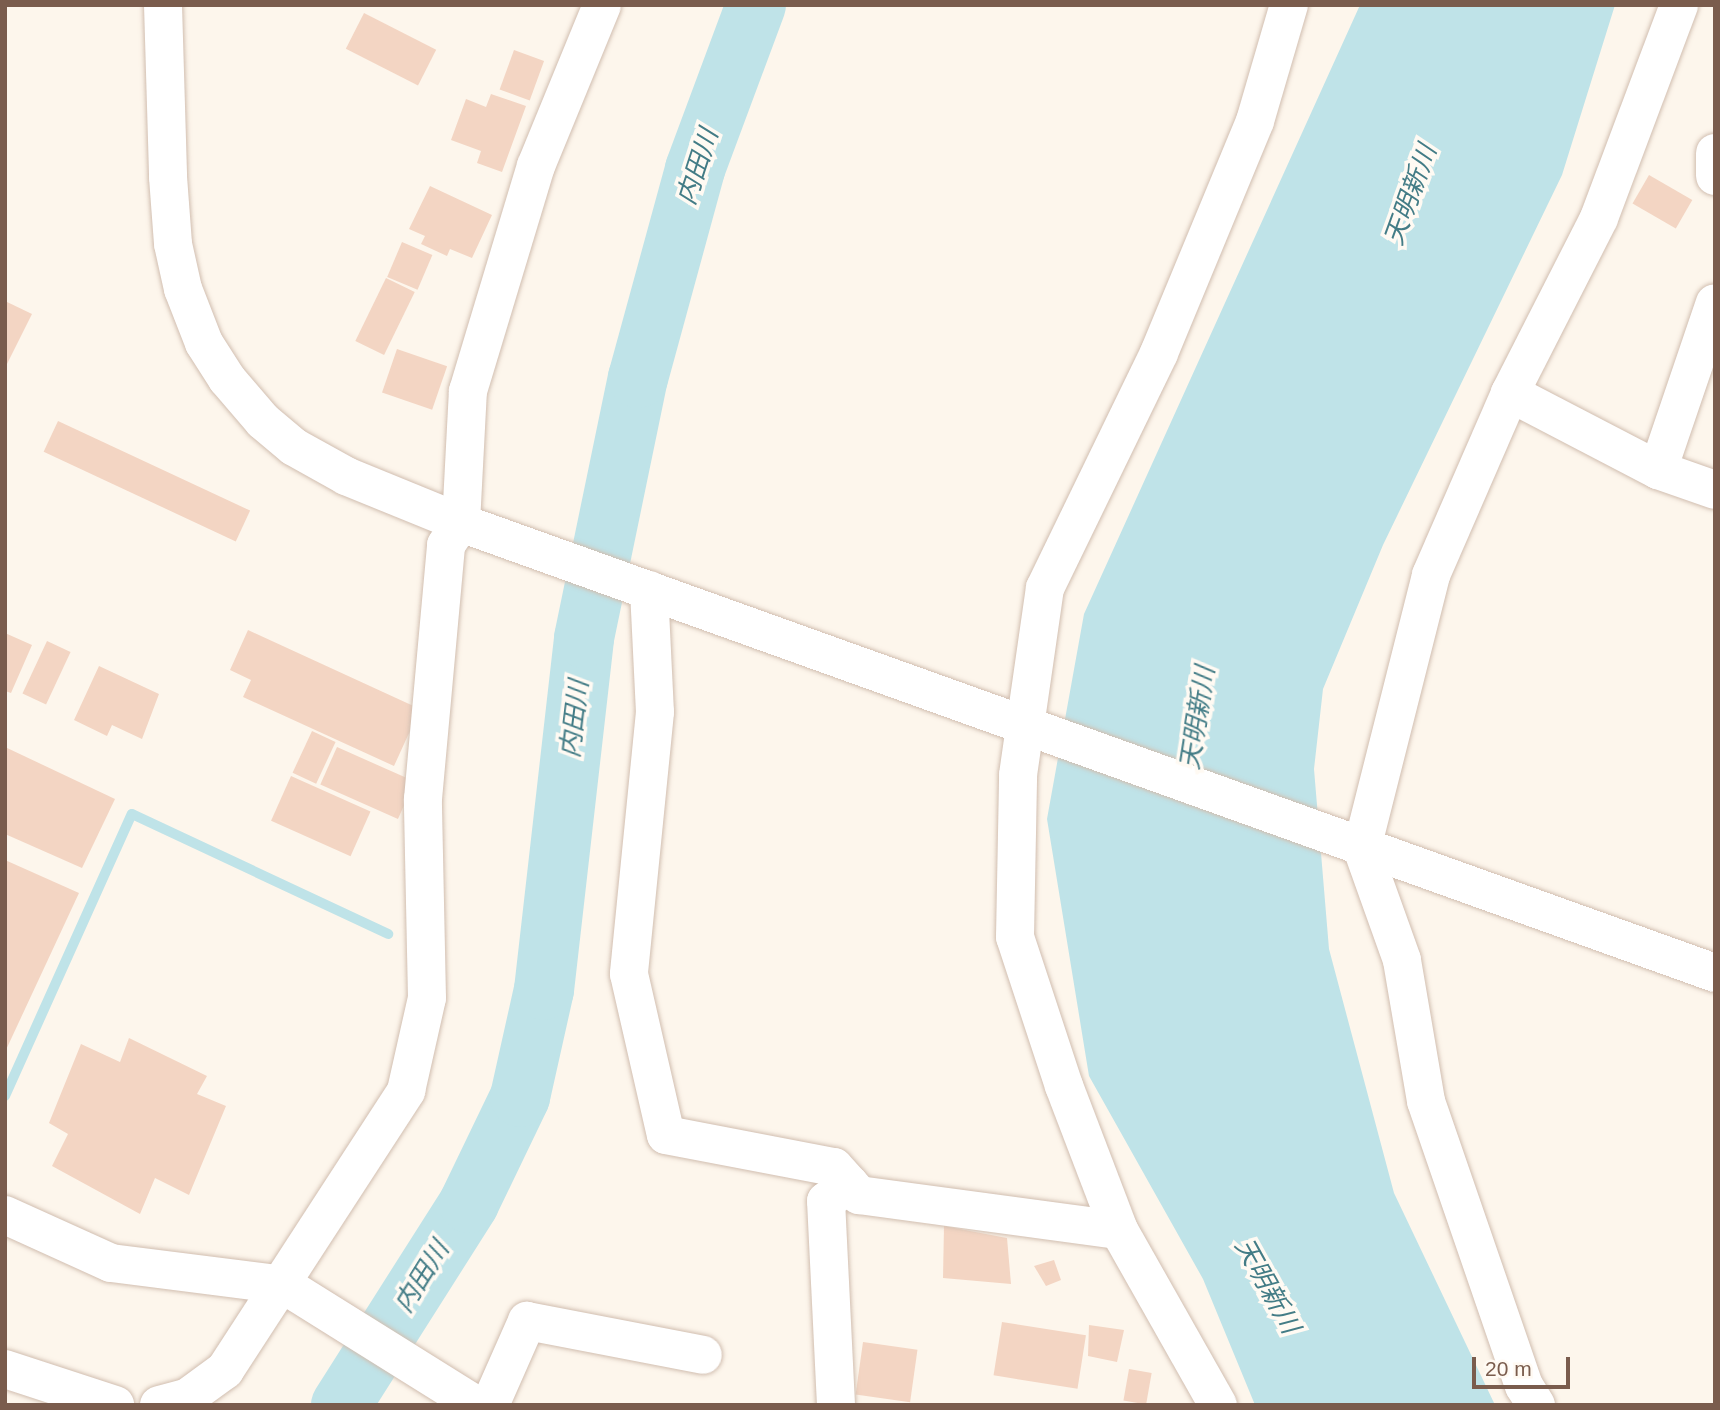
<!DOCTYPE html>
<meta charset="utf-8">
<style>
body{margin:0}
#map{position:relative;width:1720px;height:1410px;overflow:hidden;background:#fdf6ec;font-family:Arial,"Noto Sans JP",sans-serif}
div>[style]{position:absolute}
.water>*{inset:0;background:#bfe3e8}
.stream>*{height:10px;margin:-5px;padding:0 5px;transform-origin:5px;border-radius:5px;background:#bfe3e8}
.river>*{height:60px;margin:-30px;padding:0 30px;transform-origin:30px;border-radius:30px;background:#bfe3e8}
.building>*{inset:0;background:#f3d5c3;transform-origin:0 0}
.roads{filter:drop-shadow(0 0 2px #d1beb0) drop-shadow(0 0 2px #d1beb0)}
.street>*{height:38px;margin:-19px;padding:0 19px;transform-origin:19px;border-radius:19px;background:#fff}
.secondary>*{height:38px;margin:-19px;padding:0 19px;transform-origin:19px;border-radius:19px;background:#fff}
span{translate:-50% -50%;white-space:nowrap;text-align:center;line-height:1.15;-webkit-text-stroke:7px #fffaf3;paint-order:stroke}
.water-label{font-size:26px;color:#437c86;font-style:italic}
.frame{position:absolute;inset:0;border:7px solid #7a5c4d;pointer-events:none}
.scale{position:absolute;left:1472px;top:1357px;width:98px;height:32px;box-sizing:border-box;border:4px solid #7a5c4d;border-top:0;padding-left:9px;font-size:21px;line-height:24px;white-space:nowrap;color:#7a5c4d;-webkit-text-stroke:5px #fffaf3;paint-order:stroke}
</style>
<div id="map">
<div class="water">
<div style="clip-path:polygon(1360px 5px,1615px 5px,1562px 175px,1383px 545px,1323px 689px,1314px 769px,1329px 949px,1394px 1193px,1495px 1405px,1255px 1405px,1203px 1279px,1089px 1076px,1047px 819px,1084px 614px)"></div>
</div>
<div class="stream">
<div style="left:5px;top:1096px;width:309px;rotate:-65.8deg"></div>
<div style="left:132px;top:814px;width:283px;rotate:25.1deg"></div>
</div>
<div class="river">
<div style="left:341px;top:1405px;width:239px;rotate:-57.6deg"></div>
<div style="left:469px;top:1203px;width:118px;rotate:-64.3deg"></div>
<div style="left:520px;top:1097px;width:110px;rotate:-77.4deg"></div>
<div style="left:544px;top:990px;width:354px;rotate:-83.5deg"></div>
<div style="left:584px;top:638px;width:266px;rotate:-78.3deg"></div>
<div style="left:638px;top:378px;width:217px;rotate:-74.7deg"></div>
<div style="left:695px;top:169px;width:175px;rotate:-69.6deg"></div>
</div>
<div class="building">
<div style="left:364px;top:13px;width:81px;height:40px;rotate:27deg"></div>
<div style="left:514px;top:50px;width:32px;height:42px;rotate:20deg"></div>
<div style="clip-path:polygon(491px 94px,526px 106px,502px 172px,477px 163px,481px 151px,451px 140px,466px 99px,486px 107px)"></div>
<div style="left:1649px;top:175px;width:50px;height:33px;rotate:30deg"></div>
<div style="clip-path:polygon(430px 186px,492px 215px,472px 258px,450px 249px,447px 256px,421px 244px,425px 236px,409px 229px)"></div>
<div style="left:402px;top:242px;width:33px;height:38px;rotate:23deg"></div>
<div style="left:386px;top:278px;width:32px;height:70px;rotate:26deg"></div>
<div style="clip-path:polygon(5px 301px,32px 314px,5px 368px)"></div>
<div style="left:397px;top:349px;width:53px;height:46px;rotate:19deg"></div>
<div style="left:58px;top:421px;width:212px;height:34px;rotate:25deg"></div>
<div style="clip-path:polygon(248px 630px,420px 709px,394px 766px,243px 697px,251px 680px,230px 670px)"></div>
<div style="clip-path:polygon(5px 633px,32px 645px,11px 693px,5px 691px)"></div>
<div style="left:47px;top:641px;width:26px;height:58px;rotate:25deg"></div>
<div style="clip-path:polygon(99px 666px,159px 694px,142px 739px,112px 725px,107px 736px,74px 720px)"></div>
<div style="left:312px;top:731px;width:26px;height:46px;rotate:25deg"></div>
<div style="clip-path:polygon(5px 747px,115px 799px,82px 868px,5px 834px)"></div>
<div style="left:337px;top:747px;width:85px;height:41px;rotate:24deg"></div>
<div style="left:291px;top:776px;width:87px;height:49px;rotate:24deg"></div>
<div style="clip-path:polygon(5px 860px,79px 893px,5px 1052px)"></div>
<div style="clip-path:polygon(129px 1038px,207px 1076px,197px 1094px,226px 1106px,189px 1195px,155px 1178px,140px 1214px,52px 1166px,68px 1134px,49px 1123px,81px 1044px,120px 1062px)"></div>
<div style="clip-path:polygon(944px 1226px,1007px 1238px,1011px 1284px,943px 1278px)"></div>
<div style="clip-path:polygon(1054px 1260px,1061px 1280px,1046px 1286px,1034px 1266px)"></div>
<div style="left:1002px;top:1322px;width:85px;height:54px;rotate:9deg"></div>
<div style="clip-path:polygon(1089px 1325px,1124px 1330px,1117px 1362px,1088px 1356px)"></div>
<div style="left:863px;top:1342px;width:55px;height:53px;rotate:8deg"></div>
<div style="left:1129px;top:1369px;width:23px;height:32px;rotate:10deg"></div>
</div>
<div class="roads">
<div class="street">
<div style="left:1715px;top:153px;width:23px;rotate:90deg"></div>
<div style="left:1510px;top:393px;width:167px;rotate:27.5deg"></div>
<div style="left:1658px;top:470px;width:60px;rotate:19.3deg"></div>
<div style="left:1658px;top:470px;width:176px;rotate:-71.2deg"></div>
<div style="left:649px;top:590px;width:122px;rotate:87.2deg"></div>
<div style="left:655px;top:712px;width:263px;rotate:95.7deg"></div>
<div style="left:629px;top:974px;width:165px;rotate:77.1deg"></div>
<div style="left:666px;top:1135px;width:171px;rotate:10.8deg"></div>
<div style="left:834px;top:1167px;width:38px;rotate:48deg"></div>
<div style="left:859px;top:1195px;width:262px;rotate:7.7deg"></div>
<div style="left:5px;top:1215px;width:116px;rotate:24.4deg"></div>
<div style="left:111px;top:1263px;width:174px;rotate:7.2deg"></div>
<div style="left:284px;top:1285px;width:226px;rotate:32deg"></div>
<div style="left:5px;top:1369px;width:116px;rotate:18.1deg"></div>
<div style="left:159px;top:1405px;width:30px;rotate:-15deg"></div>
<div style="left:188px;top:1397px;width:46px;rotate:-36.1deg"></div>
<div style="left:225px;top:1370px;width:333px;rotate:-57deg"></div>
<div style="left:406px;top:1091px;width:95px;rotate:-77.3deg"></div>
<div style="left:427px;top:998px;width:199px;rotate:-91.2deg"></div>
<div style="left:423px;top:799px;width:255px;rotate:-84.8deg"></div>
<div style="left:446px;top:545px;width:27px;rotate:-56deg"></div>
<div style="left:461px;top:523px;width:132px;rotate:-87deg"></div>
<div style="left:468px;top:391px;width:235px;rotate:-73.2deg"></div>
<div style="left:536px;top:166px;width:174px;rotate:-67.7deg"></div>
<div style="left:490px;top:1405px;width:92px;rotate:-66.2deg"></div>
<div style="left:527px;top:1321px;width:179px;rotate:10.9deg"></div>
<div style="left:836px;top:1405px;width:204px;rotate:-92.8deg"></div>
<div style="left:826px;top:1201px;width:29px;rotate:-35deg"></div>
<div style="left:1218px;top:1405px;width:201px;rotate:-119.5deg"></div>
<div style="left:1119px;top:1230px;width:154px;rotate:-110.9deg"></div>
<div style="left:1064px;top:1086px;width:157px;rotate:-108.2deg"></div>
<div style="left:1015px;top:937px;width:162px;rotate:-88.9deg"></div>
<div style="left:1018px;top:775px;width:189px;rotate:-81.8deg"></div>
<div style="left:1045px;top:588px;width:261px;rotate:-64.1deg"></div>
<div style="left:1159px;top:353px;width:251px;rotate:-67.5deg"></div>
<div style="left:1255px;top:121px;width:121px;rotate:-73.7deg"></div>
<div style="left:1536px;top:1405px;width:22px;rotate:-122deg"></div>
<div style="left:1524px;top:1386px;width:301px;rotate:-109deg"></div>
<div style="left:1426px;top:1101px;width:143px;rotate:-99.7deg"></div>
<div style="left:1402px;top:960px;width:119px;rotate:-109.7deg"></div>
<div style="left:1362px;top:848px;width:282px;rotate:-75.8deg"></div>
<div style="left:1431px;top:575px;width:198px;rotate:-66.5deg"></div>
<div style="left:1510px;top:393px;width:196px;rotate:-63deg"></div>
<div style="left:1599px;top:218px;width:228px;rotate:-69.4deg"></div>
</div>
<div class="secondary">
<div style="left:163px;top:5px;width:172px;rotate:88.3deg"></div>
<div style="left:168px;top:177px;width:67px;rotate:85.7deg"></div>
<div style="left:173px;top:244px;width:46px;rotate:77.5deg"></div>
<div style="left:183px;top:289px;width:58px;rotate:68.7deg"></div>
<div style="left:204px;top:343px;width:43px;rotate:57.4deg"></div>
<div style="left:227px;top:379px;width:55px;rotate:49.4deg"></div>
<div style="left:263px;top:421px;width:40px;rotate:40deg"></div>
<div style="left:294px;top:447px;width:60px;rotate:29.1deg"></div>
<div style="left:346px;top:476px;width:124px;rotate:22.2deg"></div>
<div style="left:461px;top:523px;width:1332px;rotate:19.74deg"></div>
</div>
</div>
<div class="water-label">
<span style="left:698px;top:167px;rotate:-72deg">内田川</span>
<span style="left:1411px;top:195px;rotate:-70deg">天明新川</span>
<span style="left:1198px;top:718px;rotate:-81deg">天明新川</span>
<span style="left:575px;top:719px;rotate:-83deg">内田川</span>
<span style="left:422px;top:1277px;rotate:-58deg">内田川</span>
<span style="left:1267px;top:1286px;rotate:61deg">天明新川</span>
</div>
<div class="frame"></div>
<div class="scale">20 m</div>
</div>
